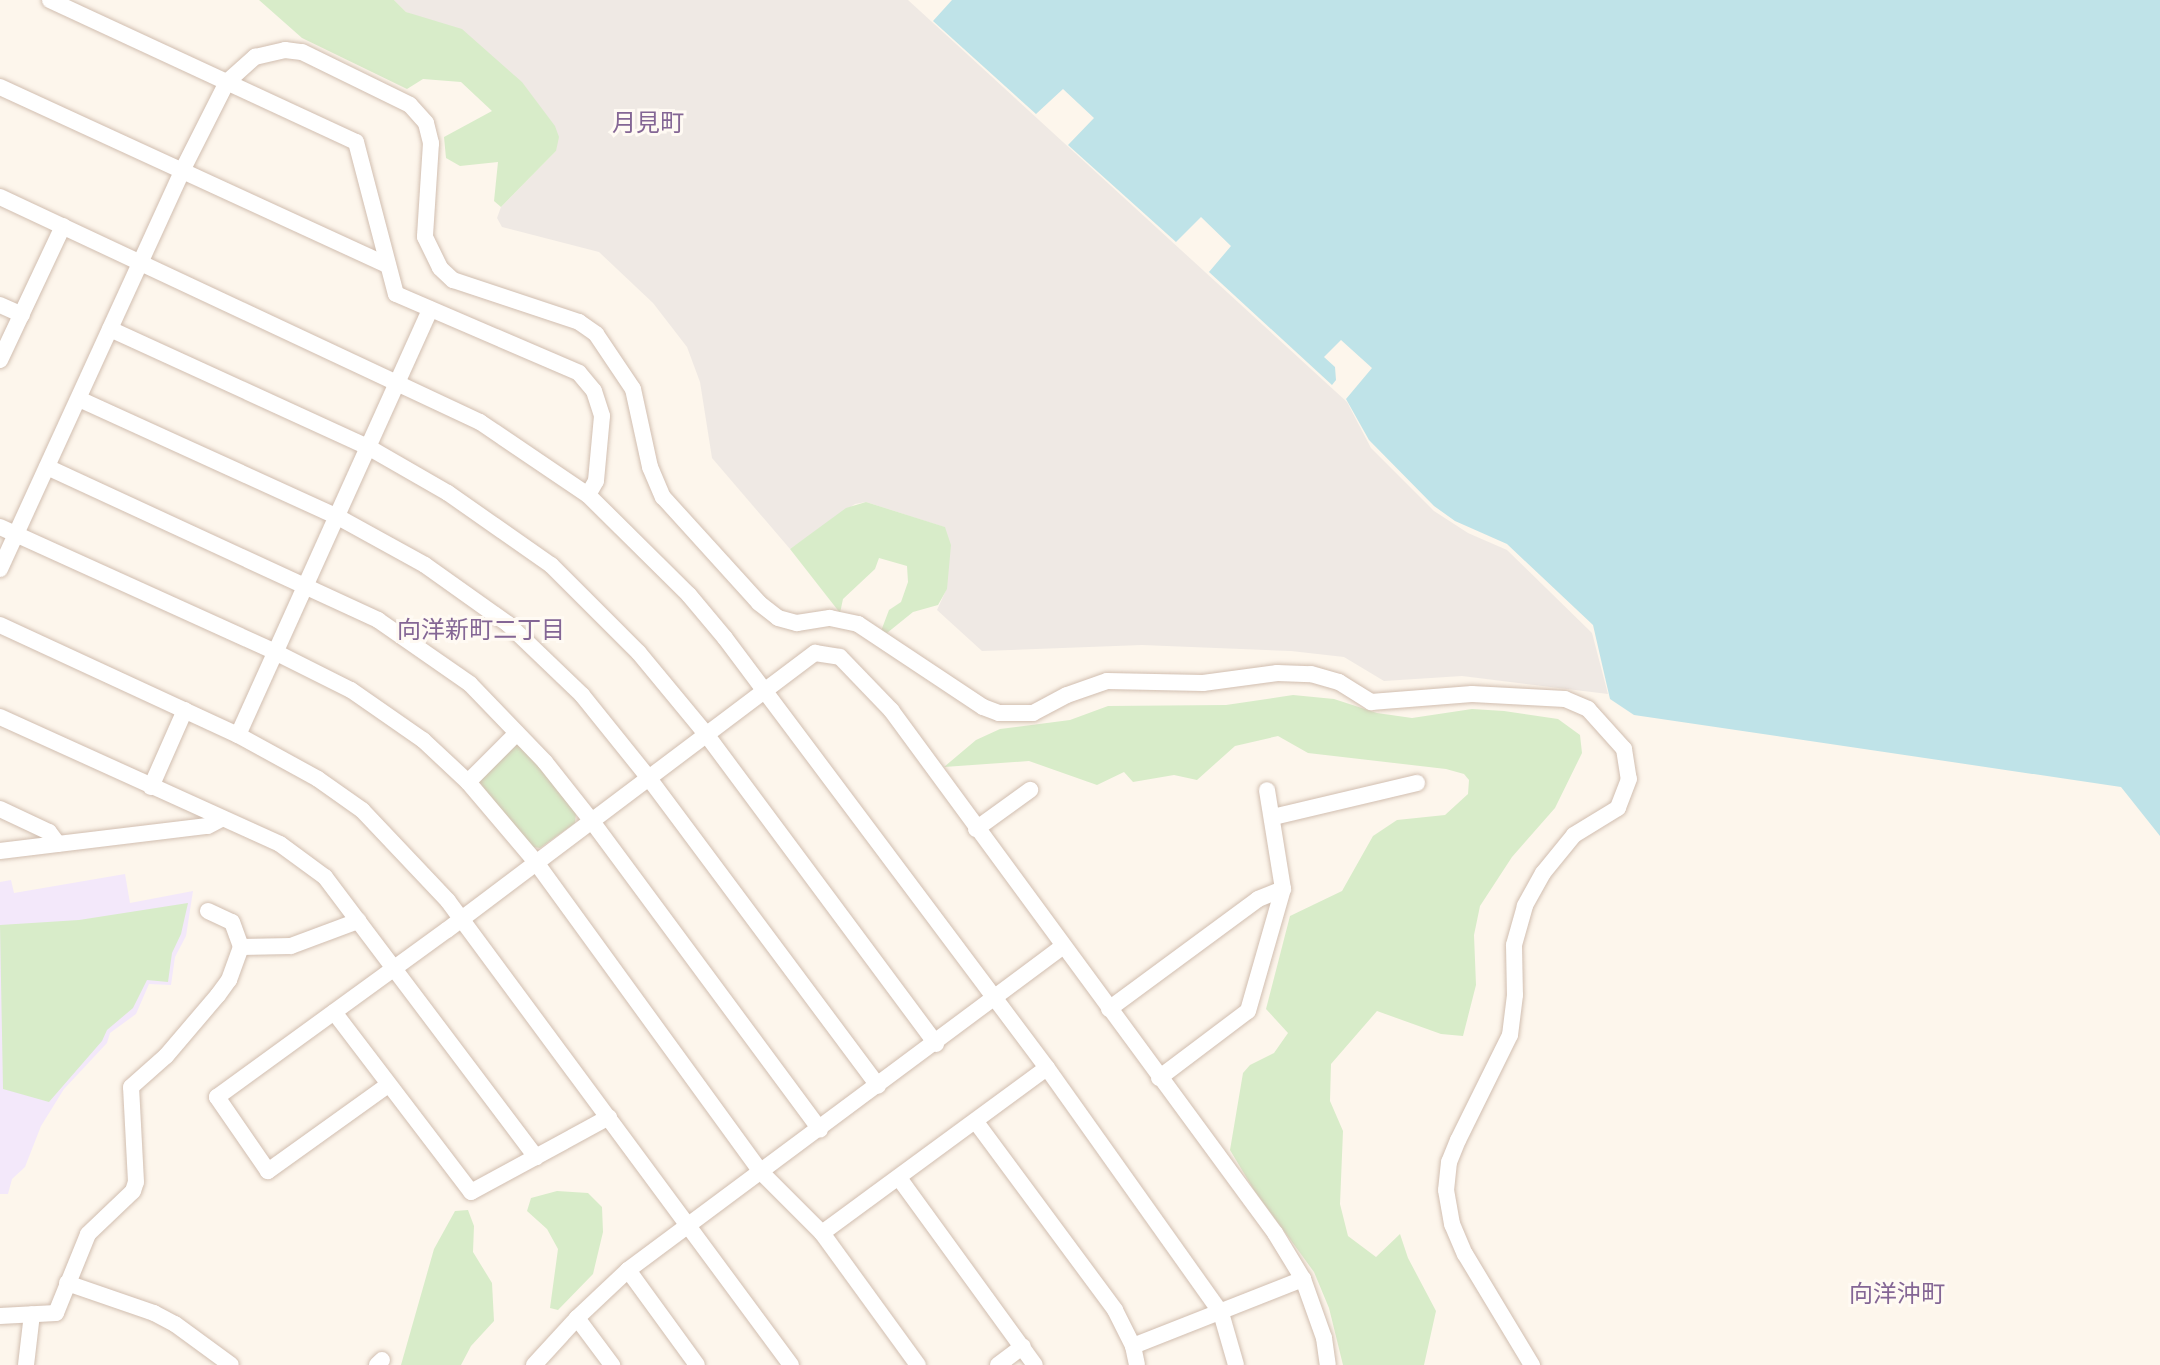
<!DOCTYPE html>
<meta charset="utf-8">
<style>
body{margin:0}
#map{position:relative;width:2160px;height:1365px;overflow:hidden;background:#fdf6ec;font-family:"Alegreya Sans","Noto Sans JP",sans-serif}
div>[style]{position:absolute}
.industrial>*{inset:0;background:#efe9e4}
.education>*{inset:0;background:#f3e8fa}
.green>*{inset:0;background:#d8ecc9}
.water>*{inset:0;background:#bfe3e8}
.roads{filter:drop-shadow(0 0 2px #d1beb0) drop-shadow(0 0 2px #d1beb0)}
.minor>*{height:16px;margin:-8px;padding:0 8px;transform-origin:8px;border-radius:8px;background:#fff}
span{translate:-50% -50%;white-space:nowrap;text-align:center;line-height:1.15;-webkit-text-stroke:6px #fffaf3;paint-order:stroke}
.neighbourhood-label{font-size:24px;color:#846695}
</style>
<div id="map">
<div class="industrial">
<div style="clip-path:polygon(394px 0,908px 0,1347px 402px,1371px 448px,1434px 511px,1468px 533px,1507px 550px,1592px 633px,1608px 694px,1462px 676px,1384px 681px,1344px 657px,1291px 651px,1142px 645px,982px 651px,937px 610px,947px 588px,944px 527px,866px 502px,855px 504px,790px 549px,712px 458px,700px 382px,687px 347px,653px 303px,599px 252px,502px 227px,497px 218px,501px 207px,556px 151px,424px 19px,406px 12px)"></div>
</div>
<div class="education">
<div style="clip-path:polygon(125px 874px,130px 903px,193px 891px,186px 936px,175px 957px,171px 985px,149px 984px,136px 1014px,110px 1033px,107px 1043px,64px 1089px,41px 1126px,25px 1167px,12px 1179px,8px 1194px,0 1194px,0 882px,11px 880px,14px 893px)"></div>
</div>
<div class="green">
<div style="clip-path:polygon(259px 0,394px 0,406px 12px,462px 29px,522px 82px,555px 126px,559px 137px,556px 151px,501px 207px,494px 201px,498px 162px,460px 166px,446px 158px,444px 137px,492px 111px,461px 82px,423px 79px,407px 89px,302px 38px)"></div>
<div style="clip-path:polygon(866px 502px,945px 527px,951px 545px,947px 589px,938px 605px,913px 612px,887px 633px,881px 631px,889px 610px,901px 602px,908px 582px,907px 566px,879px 558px,875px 569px,843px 599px,840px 613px,790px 549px,846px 508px)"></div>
<div style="clip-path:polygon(1293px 695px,1334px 699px,1377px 713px,1412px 718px,1472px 709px,1504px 711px,1558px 719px,1580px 735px,1582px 753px,1555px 808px,1512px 857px,1480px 906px,1474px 935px,1476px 985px,1463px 1036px,1441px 1034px,1377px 1011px,1331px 1064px,1330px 1101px,1343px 1131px,1340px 1204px,1348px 1236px,1376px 1257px,1400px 1234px,1408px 1258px,1436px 1311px,1424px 1365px,1343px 1365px,1329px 1308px,1314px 1272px,1254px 1190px,1230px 1150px,1243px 1073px,1250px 1065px,1274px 1053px,1288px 1033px,1266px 1009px,1290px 916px,1342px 891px,1373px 836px,1397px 820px,1445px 815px,1468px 794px,1469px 780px,1464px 774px,1446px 769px,1308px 753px,1278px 736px,1235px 746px,1197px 780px,1174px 775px,1133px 782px,1124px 772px,1097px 785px,1029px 761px,944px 767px,976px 740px,1000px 729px,1070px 720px,1108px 706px,1226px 705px)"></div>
<div style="clip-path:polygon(511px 744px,520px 744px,576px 813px,575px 823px,540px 848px,532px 847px,480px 783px,480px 777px)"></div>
<div style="clip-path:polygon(188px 903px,181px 934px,172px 953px,168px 982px,147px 980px,133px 1008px,107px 1030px,102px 1041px,49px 1102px,3px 1089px,0 925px,79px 920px)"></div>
<div style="clip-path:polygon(557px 1191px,588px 1193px,602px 1207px,603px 1232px,593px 1274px,558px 1310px,550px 1308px,558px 1249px,547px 1229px,527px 1211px,531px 1198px)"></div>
<div style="clip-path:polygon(468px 1210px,474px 1226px,473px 1252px,492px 1283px,494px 1321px,471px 1346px,461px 1365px,401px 1365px,434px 1249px,455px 1211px)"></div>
</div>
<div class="water">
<div style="clip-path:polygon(952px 0,2160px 0,2160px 836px,2121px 787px,1634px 715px,1610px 699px,1593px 625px,1507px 544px,1455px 521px,1434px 506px,1369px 440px,1346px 399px,1372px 368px,1341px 340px,1324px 357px,1335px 367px,1336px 380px,1332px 385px,1209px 272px,1231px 246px,1201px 217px,1176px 242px,1068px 145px,1094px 118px,1063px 89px,1036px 114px,933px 21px)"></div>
</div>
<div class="roads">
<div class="minor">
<div style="left:50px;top:0;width:337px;rotate:24.9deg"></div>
<div style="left:356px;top:142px;width:157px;rotate:75.3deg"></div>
<div style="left:396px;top:294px;width:199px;rotate:23.3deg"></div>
<div style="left:579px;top:373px;width:23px;rotate:50deg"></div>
<div style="left:594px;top:391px;width:26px;rotate:72deg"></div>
<div style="left:602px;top:416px;width:65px;rotate:95.3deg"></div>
<div style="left:596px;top:481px;width:16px;rotate:120deg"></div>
<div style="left:0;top:87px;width:426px;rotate:24.7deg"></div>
<div style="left:0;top:197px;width:530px;rotate:25.11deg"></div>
<div style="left:480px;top:422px;width:130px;rotate:34.1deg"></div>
<div style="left:588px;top:495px;width:142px;rotate:44.7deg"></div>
<div style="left:689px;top:595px;width:56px;rotate:50.1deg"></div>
<div style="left:725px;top:638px;width:537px;rotate:53.17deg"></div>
<div style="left:1047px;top:1068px;width:301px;rotate:54.6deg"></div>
<div style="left:1221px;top:1313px;width:54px;rotate:73.9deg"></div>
<div style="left:0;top:305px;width:24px;rotate:24deg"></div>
<div style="left:110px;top:329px;width:284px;rotate:24.6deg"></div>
<div style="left:368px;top:447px;width:92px;rotate:29.9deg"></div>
<div style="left:448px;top:493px;width:126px;rotate:35deg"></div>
<div style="left:551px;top:565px;width:124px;rotate:45deg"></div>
<div style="left:639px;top:653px;width:105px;rotate:50.4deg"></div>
<div style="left:706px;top:734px;width:386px;rotate:53.4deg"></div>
<div style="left:0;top:360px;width:148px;rotate:-64.8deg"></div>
<div style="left:79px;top:399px;width:285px;rotate:24.5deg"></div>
<div style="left:338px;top:517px;width:99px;rotate:28.9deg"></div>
<div style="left:425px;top:565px;width:102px;rotate:35.4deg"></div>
<div style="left:508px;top:624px;width:103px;rotate:43.8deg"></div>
<div style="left:582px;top:695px;width:105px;rotate:51.2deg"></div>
<div style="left:648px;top:777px;width:385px;rotate:53.3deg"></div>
<div style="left:47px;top:467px;width:365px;rotate:24.8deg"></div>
<div style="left:378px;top:620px;width:112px;rotate:34.8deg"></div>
<div style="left:470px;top:684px;width:108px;rotate:46.1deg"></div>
<div style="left:545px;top:762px;width:74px;rotate:51.6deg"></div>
<div style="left:591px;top:820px;width:385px;rotate:53.5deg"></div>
<div style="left:0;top:527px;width:302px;rotate:24.4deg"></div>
<div style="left:275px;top:652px;width:85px;rotate:26.6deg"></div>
<div style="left:351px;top:690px;width:88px;rotate:34.8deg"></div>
<div style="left:423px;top:740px;width:62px;rotate:43deg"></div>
<div style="left:468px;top:782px;width:104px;rotate:49.7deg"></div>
<div style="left:535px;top:861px;width:383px;rotate:54deg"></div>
<div style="left:760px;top:1171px;width:88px;rotate:45deg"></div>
<div style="left:822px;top:1233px;width:163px;rotate:54deg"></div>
<div style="left:0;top:569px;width:438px;rotate:-65.4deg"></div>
<div style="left:182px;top:171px;width:100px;rotate:-63.2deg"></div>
<div style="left:227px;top:82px;width:38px;rotate:-42deg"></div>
<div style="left:255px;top:57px;width:31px;rotate:-13deg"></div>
<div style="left:285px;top:50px;width:17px;rotate:7deg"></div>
<div style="left:302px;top:52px;width:120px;rotate:26.1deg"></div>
<div style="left:410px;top:105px;width:24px;rotate:48deg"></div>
<div style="left:426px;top:123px;width:21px;rotate:76deg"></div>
<div style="left:431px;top:143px;width:94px;rotate:93.7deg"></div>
<div style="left:425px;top:237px;width:34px;rotate:64deg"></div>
<div style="left:440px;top:268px;width:18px;rotate:43deg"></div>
<div style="left:453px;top:280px;width:133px;rotate:18.4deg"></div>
<div style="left:579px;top:322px;width:21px;rotate:35deg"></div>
<div style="left:596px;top:334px;width:66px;rotate:56.1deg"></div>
<div style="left:633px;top:389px;width:80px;rotate:77.7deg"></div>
<div style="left:650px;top:467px;width:33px;rotate:67deg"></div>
<div style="left:663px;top:497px;width:143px;rotate:47.8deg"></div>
<div style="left:759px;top:603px;width:24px;rotate:38deg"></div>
<div style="left:778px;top:618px;width:20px;rotate:15deg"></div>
<div style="left:797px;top:623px;width:33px;rotate:-9deg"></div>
<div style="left:830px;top:618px;width:29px;rotate:12deg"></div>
<div style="left:858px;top:624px;width:150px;rotate:33.6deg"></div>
<div style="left:983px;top:707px;width:17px;rotate:21deg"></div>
<div style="left:999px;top:713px;width:34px"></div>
<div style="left:1033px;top:713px;width:38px;rotate:-28deg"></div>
<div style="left:1067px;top:695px;width:42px;rotate:-19.3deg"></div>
<div style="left:1107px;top:681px;width:96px;rotate:1.2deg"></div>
<div style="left:1203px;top:683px;width:75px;rotate:-7.7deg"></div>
<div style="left:1277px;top:673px;width:34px;rotate:2deg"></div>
<div style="left:1311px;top:674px;width:29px;rotate:16deg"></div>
<div style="left:1339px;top:682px;width:38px;rotate:32deg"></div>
<div style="left:1371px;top:702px;width:101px;rotate:-4.5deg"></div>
<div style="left:1472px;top:694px;width:93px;rotate:3.1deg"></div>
<div style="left:1565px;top:699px;width:25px;rotate:23deg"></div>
<div style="left:1588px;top:709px;width:54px;rotate:48deg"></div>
<div style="left:1624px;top:749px;width:30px;rotate:81deg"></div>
<div style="left:1629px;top:779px;width:31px;rotate:111deg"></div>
<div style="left:1618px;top:808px;width:52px;rotate:148.5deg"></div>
<div style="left:1574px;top:835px;width:49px;rotate:129.2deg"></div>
<div style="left:1543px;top:873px;width:38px;rotate:119deg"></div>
<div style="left:1525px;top:906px;width:41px;rotate:105.8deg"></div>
<div style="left:1514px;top:945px;width:50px;rotate:88.9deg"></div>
<div style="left:1515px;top:995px;width:40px;rotate:97.1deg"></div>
<div style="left:1510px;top:1035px;width:117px;rotate:116.3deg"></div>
<div style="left:1458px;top:1140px;width:24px;rotate:112deg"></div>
<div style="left:1449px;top:1162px;width:28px;rotate:96deg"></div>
<div style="left:1446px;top:1190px;width:35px;rotate:80deg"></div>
<div style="left:1452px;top:1224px;width:33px;rotate:67deg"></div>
<div style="left:1465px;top:1254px;width:130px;rotate:58.9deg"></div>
<div style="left:0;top:625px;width:262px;rotate:24.8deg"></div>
<div style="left:238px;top:735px;width:91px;rotate:28.8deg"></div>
<div style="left:318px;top:779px;width:54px;rotate:35.2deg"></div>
<div style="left:362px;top:810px;width:125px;rotate:46.6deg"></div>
<div style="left:448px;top:901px;width:577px;rotate:53.53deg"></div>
<div style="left:0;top:717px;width:307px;rotate:24.4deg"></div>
<div style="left:280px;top:844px;width:56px;rotate:36.3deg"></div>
<div style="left:325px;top:877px;width:351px;rotate:53deg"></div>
<div style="left:238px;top:735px;width:467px;rotate:-65.7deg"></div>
<div style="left:468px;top:782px;width:69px;rotate:-45deg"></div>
<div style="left:151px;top:787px;width:84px;rotate:-66.2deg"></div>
<div style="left:0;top:809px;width:54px;rotate:25.1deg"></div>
<div style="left:49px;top:832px;width:15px;rotate:53deg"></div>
<div style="left:1273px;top:817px;width:148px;rotate:-13.3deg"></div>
<div style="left:976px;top:829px;width:67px;rotate:-35.8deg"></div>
<div style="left:0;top:851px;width:209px;rotate:-6.9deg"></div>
<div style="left:208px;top:826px;width:15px;rotate:-28deg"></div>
<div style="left:208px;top:911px;width:26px;rotate:25deg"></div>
<div style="left:232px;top:922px;width:27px;rotate:70deg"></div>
<div style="left:241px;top:947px;width:50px;rotate:-1.1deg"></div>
<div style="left:291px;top:946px;width:72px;rotate:-20.5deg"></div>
<div style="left:1109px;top:1009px;width:185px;rotate:-36.4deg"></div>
<div style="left:1258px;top:899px;width:27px;rotate:-22deg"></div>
<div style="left:334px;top:1012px;width:226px;rotate:52.7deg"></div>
<div style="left:471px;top:1192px;width:157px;rotate:-28.5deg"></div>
<div style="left:1159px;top:1078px;width:111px;rotate:-37deg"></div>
<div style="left:1248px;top:1011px;width:127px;rotate:-74deg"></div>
<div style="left:1283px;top:889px;width:100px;rotate:-99.2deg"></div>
<div style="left:388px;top:1085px;width:148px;rotate:144.4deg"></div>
<div style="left:268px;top:1171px;width:90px;rotate:-124.6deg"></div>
<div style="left:217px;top:1097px;width:284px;rotate:-36deg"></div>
<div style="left:447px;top:930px;width:461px;rotate:-37deg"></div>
<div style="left:815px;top:653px;width:25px;rotate:9deg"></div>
<div style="left:840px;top:657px;width:74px;rotate:46.1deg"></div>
<div style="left:891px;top:710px;width:649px;rotate:53.71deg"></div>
<div style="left:1275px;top:1233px;width:54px;rotate:58.7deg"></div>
<div style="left:1303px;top:1279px;width:63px;rotate:70.4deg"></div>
<div style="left:1324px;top:1338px;width:27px;rotate:82deg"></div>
<div style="left:976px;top:1122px;width:234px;rotate:53.5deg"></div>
<div style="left:1115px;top:1310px;width:40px;rotate:63.4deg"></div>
<div style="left:1133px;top:1346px;width:19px;rotate:78deg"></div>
<div style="left:899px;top:1178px;width:231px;rotate:54deg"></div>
<div style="left:822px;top:1233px;width:279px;rotate:-36.3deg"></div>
<div style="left:628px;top:1270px;width:117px;rotate:54deg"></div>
<div style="left:67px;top:1283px;width:92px;rotate:19deg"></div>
<div style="left:154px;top:1313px;width:24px;rotate:28deg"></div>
<div style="left:175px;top:1324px;width:69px;rotate:36.2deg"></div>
<div style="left:0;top:1316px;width:56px;rotate:-3.1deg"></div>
<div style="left:56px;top:1313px;width:85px;rotate:-67.9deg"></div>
<div style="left:88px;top:1234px;width:62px;rotate:-43.7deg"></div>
<div style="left:133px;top:1191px;width:9px;rotate:-72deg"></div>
<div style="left:136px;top:1182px;width:95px;rotate:-93deg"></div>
<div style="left:131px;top:1087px;width:47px;rotate:-41.5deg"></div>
<div style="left:166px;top:1056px;width:80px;rotate:-49.6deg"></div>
<div style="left:218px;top:995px;width:19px;rotate:-54deg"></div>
<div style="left:229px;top:980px;width:35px;rotate:-70deg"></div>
<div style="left:577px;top:1318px;width:59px;rotate:53.3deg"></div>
<div style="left:1133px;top:1346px;width:183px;rotate:-21.5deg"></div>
<div style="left:26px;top:1365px;width:51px;rotate:-83.3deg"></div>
<div style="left:377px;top:1365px;width:7px;rotate:-45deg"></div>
<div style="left:534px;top:1365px;width:64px;rotate:-47.5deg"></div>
<div style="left:577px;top:1318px;width:70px;rotate:-43.3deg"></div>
<div style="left:628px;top:1270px;width:541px;rotate:-36.66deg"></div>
<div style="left:998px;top:1365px;width:31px;rotate:-37deg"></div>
</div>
</div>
<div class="neighbourhood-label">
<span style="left:648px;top:125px">月見町</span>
<span style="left:481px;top:632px">向洋新町二丁目</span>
<span style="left:1897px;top:1296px">向洋沖町</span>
</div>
</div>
